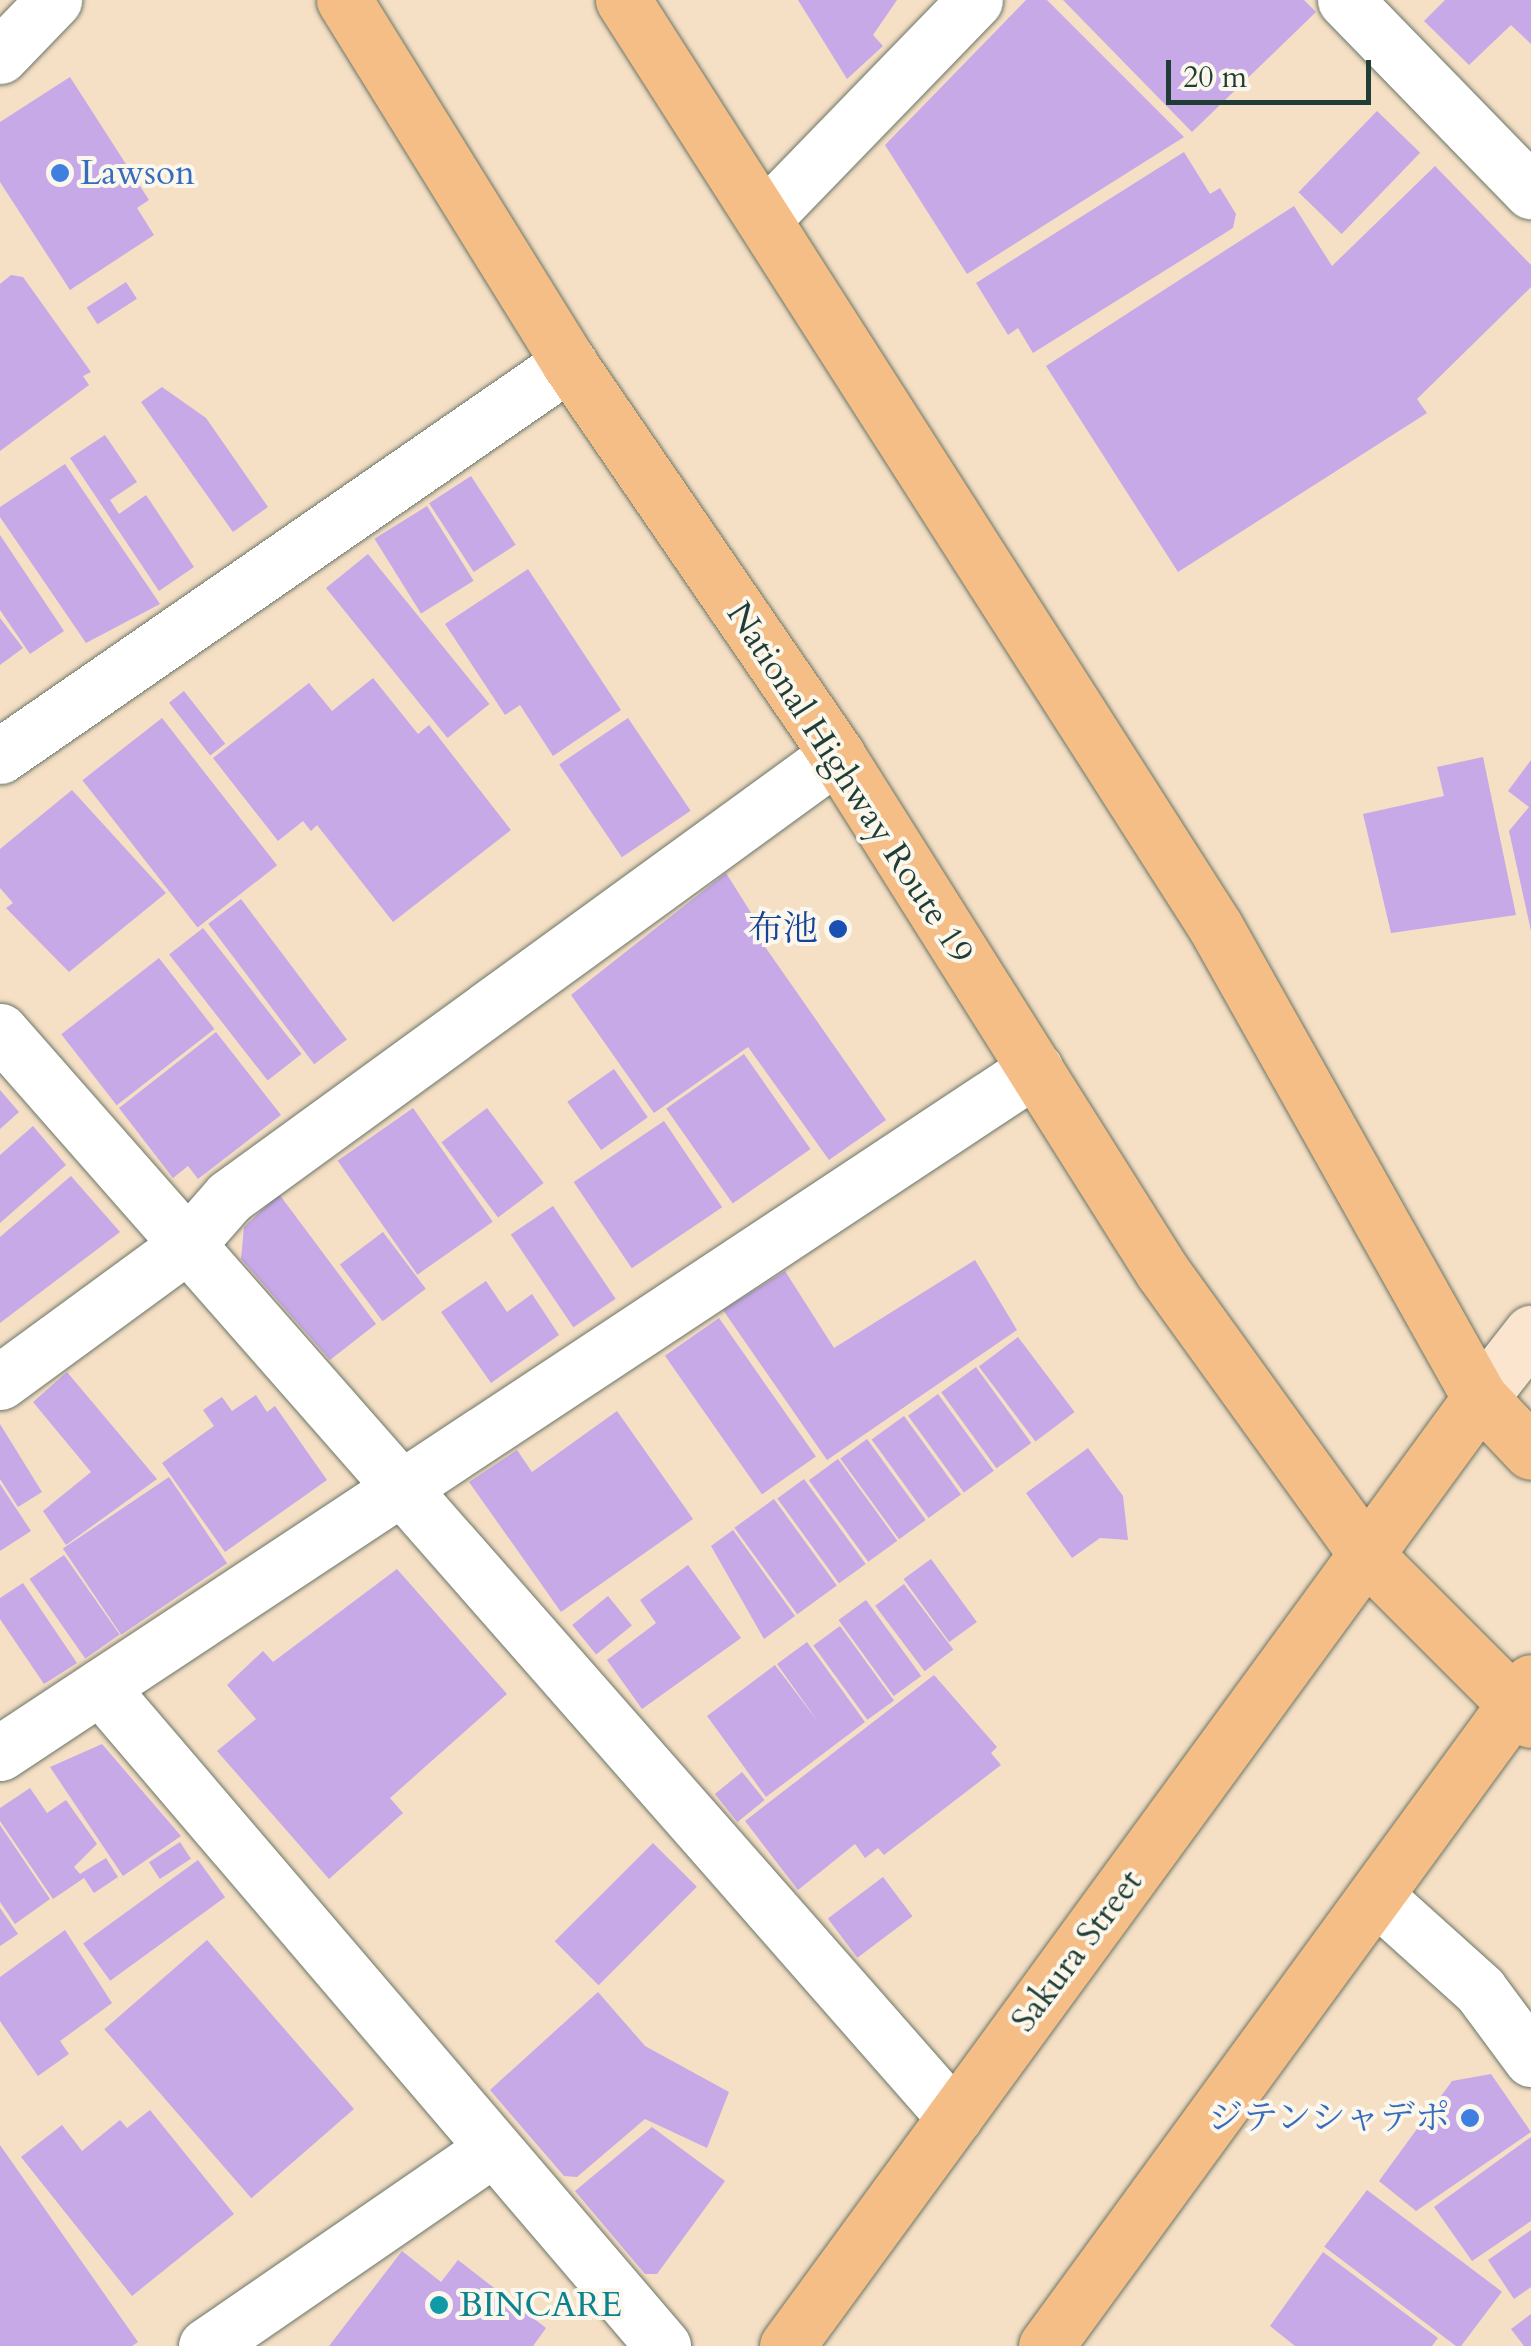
<!DOCTYPE html>
<meta charset="utf-8">
<style>
body{margin:0}
#map{position:relative;width:1531px;height:2346px;overflow:hidden;background:#f5dfc5;font-family:Cardo,"Noto Serif JP",serif}
div>[style]{position:absolute}
.building>*{inset:0;background:#c7a9e8;transform-origin:0 0}
.roads{filter:drop-shadow(0 0 2px #6a7667) drop-shadow(0 0 2px #6a7667)}
.street>*{height:55px;margin:-27.5px;padding:0 27.5px;transform-origin:27.5px;border-radius:27.5px;background:#fff}
.secondary>*{height:55px;margin:-27.5px;padding:0 27.5px;transform-origin:27.5px;border-radius:27.5px;background:#fbe5cf}
.highway>*{height:55px;margin:-27.5px;padding:0 27.5px;transform-origin:27.5px;border-radius:27.5px;background:#f6be87}
.dots>*{width:28px;height:28px;translate:-50% -50%;box-sizing:border-box;border:5px solid #fbf7ec;border-radius:50%}
span{translate:-50% -50%;white-space:nowrap;text-align:center;line-height:1.15;-webkit-text-stroke:8px #fbf7ec;paint-order:stroke}
.shop-label{font-size:35px;color:#366cbe}
.left{translate:0 -50%;text-align:left}
.right{translate:-100% -50%;text-align:right}
.street-label{font-size:35px;color:#1f3d34}
.transit-label{font-size:35px;color:#164399}
.culture-label{font-size:35px;color:#0d838f}
.scale{position:absolute;left:1166px;top:60px;width:205px;height:45px;box-sizing:border-box;border:5px solid #1f3d34;border-top:0;padding-left:12px;font-size:30px;line-height:35px;white-space:nowrap;color:#1f3d34;-webkit-text-stroke:8px #fbf7ec;paint-order:stroke}
</style>
<div id="map">
<div class="building">
<div style="clip-path:polygon(798px 0,897px 0,873px 35px,883px 46px,847px 79px)"></div>
<div style="clip-path:polygon(1026px 0,1047px 0,1184px 137px,967px 274px,885px 145px)"></div>
<div style="clip-path:polygon(1063px 0,1304px 0,1316px 12px,1192px 132px)"></div>
<div style="clip-path:polygon(1445px 0,1531px 0,1531px 44px,1511px 25px,1469px 65px,1424px 21px)"></div>
<div style="clip-path:polygon(70px 77px,149px 200px,137px 208px,154px 235px,70px 290px,0 182px,0 122px)"></div>
<div style="left:1377px;top:111px;width:60px;height:113px;rotate:44deg"></div>
<div style="clip-path:polygon(1184px 152px,1210px 194px,1220px 188px,1236px 214px,1233px 228px,1033px 353px,1018px 328px,1008px 335px,976px 283px)"></div>
<div style="clip-path:polygon(1435px 166px,1531px 265px,1531px 287px,1417px 399px,1427px 413px,1178px 572px,1046px 366px,1294px 206px,1332px 266px)"></div>
<div style="clip-path:polygon(11px 275px,23px 277px,91px 372px,83px 376px,89px 385px,0 451px,0 284px)"></div>
<div style="left:126px;top:282px;width:20px;height:47px;rotate:57deg"></div>
<div style="clip-path:polygon(162px 387px,206px 418px,268px 507px,233px 532px,141px 402px)"></div>
<div style="clip-path:polygon(105px 435px,137px 482px,110px 500px,119px 514px,146px 495px,194px 567px,159px 591px,70px 458px)"></div>
<div style="clip-path:polygon(65px 464px,160px 604px,86px 643px,0 517px,0 507px)"></div>
<div style="left:471px;top:476px;width:82px;height:50px;rotate:57deg"></div>
<div style="left:427px;top:506px;width:88px;height:62px;rotate:58deg"></div>
<div style="clip-path:polygon(0 535px,64px 631px,30px 654px,0 610px)"></div>
<div style="left:368px;top:554px;width:193px;height:54px;rotate:51deg"></div>
<div style="clip-path:polygon(528px 569px,621px 710px,553px 756px,520px 705px,505px 715px,445px 624px)"></div>
<div style="clip-path:polygon(0 618px,23px 648px,0 665px)"></div>
<div style="clip-path:polygon(373px 678px,418px 734px,429px 725px,511px 830px,393px 922px,317px 825px,311px 831px,303px 821px,278px 841px,213px 758px,309px 683px,332px 711px)"></div>
<div style="left:184px;top:691px;width:67px;height:19px;rotate:52deg"></div>
<div style="left:162px;top:718px;width:187px;height:101px;rotate:52deg"></div>
<div style="left:628px;top:718px;width:112px;height:83px;rotate:56deg"></div>
<div style="clip-path:polygon(1483px 757px,1516px 915px,1391px 933px,1363px 814px,1444px 796px,1437px 767px)"></div>
<div style="clip-path:polygon(1531px 760px,1531px 931px,1509px 831px,1529px 807px,1508px 791px)"></div>
<div style="clip-path:polygon(72px 790px,166px 893px,69px 972px,6px 908px,13px 903px,0 888px,0 849px)"></div>
<div style="clip-path:polygon(726px 873px,760px 927px,754px 931px,886px 1120px,829px 1160px,748px 1047px,654px 1113px,571px 995px)"></div>
<div style="left:241px;top:899px;width:176px;height:41px;rotate:53deg"></div>
<div style="left:203px;top:928px;width:160px;height:43px;rotate:52deg"></div>
<div style="left:159px;top:958px;width:90px;height:124px;rotate:52deg"></div>
<div style="clip-path:polygon(216px 1032px,281px 1115px,198px 1179px,188px 1166px,173px 1178px,119px 1108px)"></div>
<div style="left:744px;top:1054px;width:116px;height:95px;rotate:55deg"></div>
<div style="left:614px;top:1069px;width:59px;height:57px;rotate:55deg"></div>
<div style="clip-path:polygon(0 1090px,19px 1112px,0 1129px)"></div>
<div style="left:413px;top:1108px;width:139px;height:92px;rotate:55deg"></div>
<div style="left:487px;top:1108px;width:94px;height:57px;rotate:53deg"></div>
<div style="left:664px;top:1121px;width:104px;height:109px;rotate:56deg"></div>
<div style="clip-path:polygon(33px 1126px,66px 1165px,0 1223px,0 1155px)"></div>
<div style="clip-path:polygon(71px 1176px,120px 1232px,0 1323px,0 1237px)"></div>
<div style="clip-path:polygon(279px 1194px,376px 1324px,330px 1360px,241px 1259px,244px 1227px)"></div>
<div style="left:553px;top:1206px;width:112px;height:51px;rotate:56deg"></div>
<div style="left:383px;top:1232px;width:71px;height:54px;rotate:53deg"></div>
<div style="clip-path:polygon(975px 1260px,1017px 1330px,827px 1460px,723px 1310px,785px 1271px,834px 1348px)"></div>
<div style="clip-path:polygon(486px 1281px,507px 1312px,532px 1294px,559px 1335px,491px 1383px,441px 1312px)"></div>
<div style="left:719px;top:1318px;width:169px;height:66px;rotate:55deg"></div>
<div style="left:1018px;top:1337px;width:94px;height:49px;rotate:53deg"></div>
<div style="left:976px;top:1367px;width:94px;height:43px;rotate:54deg"></div>
<div style="clip-path:polygon(67px 1372px,157px 1479px,66px 1545px,43px 1511px,91px 1472px,33px 1402px)"></div>
<div style="left:938px;top:1394px;width:95px;height:37px;rotate:54deg"></div>
<div style="clip-path:polygon(256px 1395px,267px 1412px,275px 1406px,327px 1480px,225px 1552px,162px 1463px,214px 1426px,203px 1410px,222px 1397px,232px 1411px)"></div>
<div style="clip-path:polygon(617px 1411px,693px 1519px,561px 1612px,469px 1482px,517px 1450px,532px 1472px)"></div>
<div style="left:904px;top:1416px;width:97px;height:40px;rotate:54deg"></div>
<div style="clip-path:polygon(0 1424px,42px 1492px,18px 1507px,0 1479px)"></div>
<div style="left:867px;top:1439px;width:100px;height:33px;rotate:54deg"></div>
<div style="clip-path:polygon(1088px 1448px,1123px 1496px,1128px 1540px,1100px 1538px,1072px 1558px,1026px 1493px)"></div>
<div style="left:838px;top:1459px;width:101px;height:36px;rotate:54deg"></div>
<div style="left:169px;top:1477px;width:104px;height:128px;rotate:56deg"></div>
<div style="left:804px;top:1479px;width:105px;height:33px;rotate:54deg"></div>
<div style="clip-path:polygon(0 1484px,31px 1531px,0 1551px)"></div>
<div style="left:774px;top:1499px;width:107px;height:49px;rotate:54deg"></div>
<div style="clip-path:polygon(733px 1530px,795px 1616px,764px 1639px,711px 1546px)"></div>
<div style="left:64px;top:1555px;width:97px;height:42px;rotate:55deg"></div>
<div style="left:931px;top:1559px;width:78px;height:34px;rotate:54deg"></div>
<div style="clip-path:polygon(688px 1565px,741px 1638px,642px 1709px,607px 1660px,656px 1623px,640px 1600px)"></div>
<div style="clip-path:polygon(397px 1569px,507px 1694px,390px 1798px,403px 1813px,329px 1879px,217px 1751px,256px 1719px,227px 1685px,263px 1651px,273px 1662px)"></div>
<div style="clip-path:polygon(23px 1583px,77px 1663px,44px 1684px,0 1619px,0 1598px)"></div>
<div style="left:904px;top:1584px;width:82px;height:36px;rotate:53deg"></div>
<div style="left:608px;top:1596px;width:38px;height:46px;rotate:51deg"></div>
<div style="left:866px;top:1600px;width:94px;height:34px;rotate:54deg"></div>
<div style="left:840px;top:1626px;width:92px;height:33px;rotate:54deg"></div>
<div style="clip-path:polygon(807px 1642px,865px 1722px,766px 1797px,707px 1716px,775px 1665px,819px 1723px,777px 1664px)"></div>
<div style="clip-path:polygon(934px 1675px,997px 1747px,991px 1753px,1001px 1765px,884px 1855px,878px 1848px,865px 1858px,855px 1844px,798px 1890px,745px 1821px)"></div>
<div style="clip-path:polygon(102px 1744px,181px 1836px,123px 1876px,50px 1767px)"></div>
<div style="left:742px;top:1772px;width:36px;height:35px;rotate:51deg"></div>
<div style="clip-path:polygon(30px 1788px,47px 1813px,66px 1800px,97px 1844px,74px 1867px,80px 1874px,106px 1858px,118px 1877px,94px 1893px,84px 1878px,53px 1899px,0 1821px,0 1808px)"></div>
<div style="clip-path:polygon(0 1825px,50px 1899px,15px 1924px,0 1902px)"></div>
<div style="left:180px;top:1842px;width:20px;height:37px;rotate:57deg"></div>
<div style="left:653px;top:1843px;width:62px;height:139px;rotate:45deg"></div>
<div style="left:198px;top:1860px;width:46px;height:142px;rotate:54deg"></div>
<div style="left:883px;top:1877px;width:49px;height:69px;rotate:53deg"></div>
<div style="clip-path:polygon(0 1908px,18px 1934px,0 1946px)"></div>
<div style="clip-path:polygon(65px 1930px,112px 2003px,60px 2041px,69px 2054px,38px 2076px,0 2021px,0 1977px)"></div>
<div style="left:207px;top:1940px;width:224px;height:136px;rotate:49deg"></div>
<div style="clip-path:polygon(598px 1992px,645px 2046px,729px 2092px,707px 2148px,645px 2119px,577px 2177px,564px 2176px,490px 2090px)"></div>
<div style="clip-path:polygon(1491px 2074px,1531px 2132px,1416px 2211px,1379px 2181px,1452px 2081px)"></div>
<div style="clip-path:polygon(150px 2110px,234px 2214px,132px 2296px,21px 2157px,62px 2125px,82px 2151px,120px 2120px,127px 2128px)"></div>
<div style="clip-path:polygon(652px 2127px,725px 2181px,657px 2274px,645px 2274px,575px 2191px)"></div>
<div style="clip-path:polygon(1531px 2137px,1531px 2221px,1472px 2261px,1434px 2207px)"></div>
<div style="clip-path:polygon(0 2145px,138px 2342px,132px 2346px,0 2346px)"></div>
<div style="left:1367px;top:2190px;width:169px;height:71px;rotate:37deg"></div>
<div style="clip-path:polygon(1531px 2230px,1531px 2287px,1514px 2299px,1488px 2260px)"></div>
<div style="clip-path:polygon(402px 2251px,441px 2282px,458px 2260px,546px 2328px,533px 2346px,329px 2346px)"></div>
<div style="clip-path:polygon(1323px 2252px,1438px 2338px,1432px 2346px,1295px 2346px,1270px 2326px)"></div>
<div style="clip-path:polygon(1531px 2314px,1531px 2346px,1524px 2346px,1511px 2329px)"></div>
</div>
<div class="roads">
<div class="street">
<div style="left:1345px;top:0;width:267px;rotate:45.8deg"></div>
<div style="left:0;top:56px;width:78px;rotate:-46deg"></div>
<div style="left:764px;top:218px;width:303px;rotate:-45.9deg"></div>
<div style="left:0;top:756px;width:692px;rotate:-34.63deg"></div>
<div style="left:0;top:1031px;width:1446px;rotate:48.7deg"></div>
<div style="left:0;top:1382px;width:232px;rotate:-36.2deg"></div>
<div style="left:187px;top:1245px;width:64px;rotate:-48.8deg"></div>
<div style="left:229px;top:1197px;width:752px;rotate:-36.02deg"></div>
<div style="left:100px;top:1687px;width:867px;rotate:49.49deg"></div>
<div style="left:0;top:1753px;width:1241px;rotate:-33.46deg"></div>
<div style="left:1379px;top:1899px;width:136px;rotate:42deg"></div>
<div style="left:1480px;top:1990px;width:86px;rotate:53.5deg"></div>
<div style="left:206px;top:2346px;width:348px;rotate:-34.5deg"></div>
</div>
<div class="secondary">
<div style="left:1480px;top:1398px;width:83px;rotate:-51.9deg"></div>
</div>
<div class="highway">
<div style="left:344px;top:0;width:427px;rotate:58.2deg"></div>
<div style="left:569px;top:363px;width:475px;rotate:55.6deg"></div>
<div style="left:837px;top:755px;width:610px;rotate:57.8deg"></div>
<div style="left:1162px;top:1271px;width:354px;rotate:54.2deg"></div>
<div style="left:1369px;top:1558px;width:229px;rotate:45deg"></div>
<div style="left:623px;top:0;width:1099px;rotate:57.41deg"></div>
<div style="left:1215px;top:926px;width:541px;rotate:60.69deg"></div>
<div style="left:1480px;top:1398px;width:74px;rotate:46.6deg"></div>
<div style="left:787px;top:2346px;width:1174px;rotate:-53.83deg"></div>
<div style="left:1046px;top:2346px;width:822px;rotate:-53.85deg"></div>
</div>
</div>
<div class="dots">
<div style="left:60px;top:173px;background:#3f7fe0"></div>
<div style="left:838px;top:929px;background:#1a4fb4"></div>
<div style="left:1470px;top:2118px;background:#3f7fe0"></div>
<div style="left:439px;top:2305px;background:#0f9aa8"></div>
</div>
<div class="shop-label">
<span class="left" style="left:80px;top:173px">Lawson</span>
<span class="right" style="left:1450px;top:2118px">ジテンシャデポ</span>
</div>
<div class="street-label">
<span style="left:850px;top:783px;rotate:57deg">National Highway Route 19</span>
<span style="left:1077px;top:1951px;rotate:-53deg">Sakura Street</span>
</div>
<div class="transit-label">
<span class="right" style="left:818px;top:929px">布池</span>
</div>
<div class="culture-label">
<span class="left" style="left:459px;top:2305px">BINCARE</span>
</div>
<div class="scale">20 m</div>
</div>
